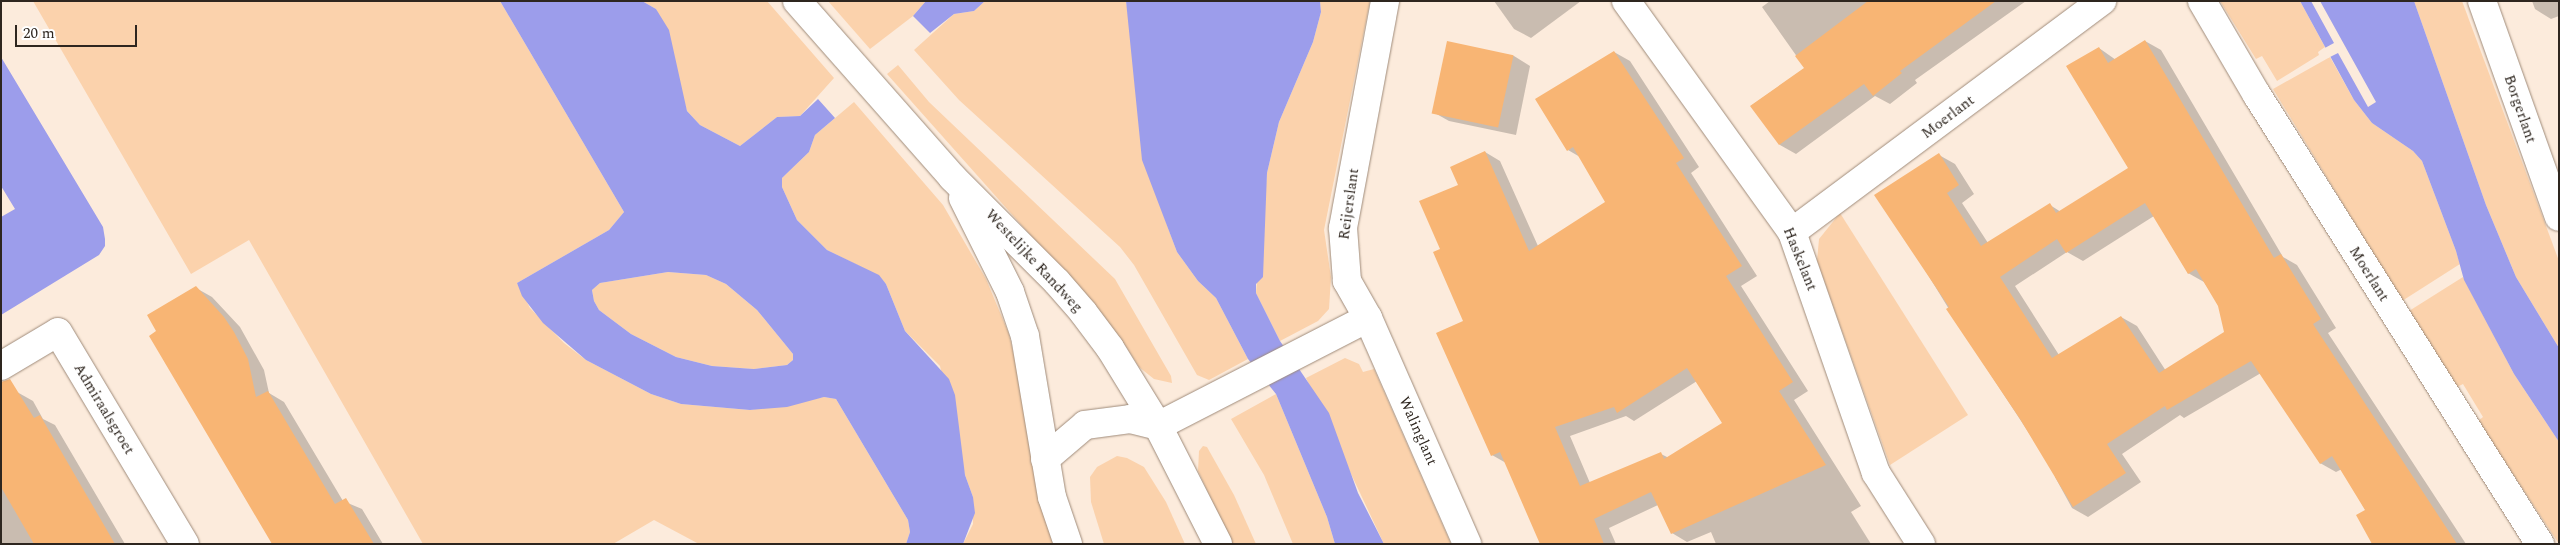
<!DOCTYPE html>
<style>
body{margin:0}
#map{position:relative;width:2560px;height:545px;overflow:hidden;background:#fcebdc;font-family:Spectral,serif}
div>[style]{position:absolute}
.green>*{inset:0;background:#fbd2ac}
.water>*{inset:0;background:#9c9deb}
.pier>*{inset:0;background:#fcebdc}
.shadow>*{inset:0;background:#0003}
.building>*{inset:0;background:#f8b574;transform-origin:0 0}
.roads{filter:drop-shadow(0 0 1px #9f8b7a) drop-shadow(0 0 1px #9f8b7a)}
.minor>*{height:28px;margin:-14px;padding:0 14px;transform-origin:14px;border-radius:14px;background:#fff}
.tertiary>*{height:28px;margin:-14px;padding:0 14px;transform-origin:14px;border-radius:14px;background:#fff}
span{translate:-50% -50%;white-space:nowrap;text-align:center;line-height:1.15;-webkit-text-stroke:5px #fff;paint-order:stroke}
.street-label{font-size:15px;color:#2e261f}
.frame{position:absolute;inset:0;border:2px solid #2e261f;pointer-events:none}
.scale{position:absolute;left:15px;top:25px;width:122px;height:22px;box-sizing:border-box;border:2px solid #2e261f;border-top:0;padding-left:6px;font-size:15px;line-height:18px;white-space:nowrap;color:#2e261f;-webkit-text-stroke:4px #fff;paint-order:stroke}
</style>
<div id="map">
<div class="green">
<div style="clip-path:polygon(33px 1px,500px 1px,624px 212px,609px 230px,517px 283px,530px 308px,564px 343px,586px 360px,651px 394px,681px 404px,750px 410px,824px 397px,836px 399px,908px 520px,910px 532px,906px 544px,699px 544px,654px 520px,613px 544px,423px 544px,249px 240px,191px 274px)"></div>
<div style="clip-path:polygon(642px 1px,767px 1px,834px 78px,800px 116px,777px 117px,740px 146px,700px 125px,687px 111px,656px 9px)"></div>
<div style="clip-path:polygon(828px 1px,926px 1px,913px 16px,870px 49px)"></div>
<div style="clip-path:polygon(985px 1px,1126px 1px,1157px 195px,1168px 228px,1177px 252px,1198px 281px,1216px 298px,1248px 359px,1209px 380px,1197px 375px,1134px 265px,1120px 247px,959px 100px,914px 50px,954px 14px,974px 11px)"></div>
<div style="clip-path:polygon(1320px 1px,1370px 1px,1324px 230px,1331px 277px,1329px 309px,1318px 321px,1280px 341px,1256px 293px,1267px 173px,1279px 122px,1313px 42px,1321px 12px)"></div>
<div style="clip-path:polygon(2220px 1px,2300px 1px,2325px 47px,2318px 52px,2319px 55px,2277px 81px,2262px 56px,2256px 59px)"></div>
<div style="clip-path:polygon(2414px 1px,2462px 1px,2559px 261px,2559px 348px,2516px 277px,2486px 205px)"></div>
<div style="clip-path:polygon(2330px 57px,2354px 100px,2372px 123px,2413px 151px,2422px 161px,2456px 251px,2460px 264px,2402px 301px,2273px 89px)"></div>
<div style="clip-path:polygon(898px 65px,929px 102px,1115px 279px,1171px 376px,1172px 383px,1154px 379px,1139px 367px,1125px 345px,1056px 264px,887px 74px)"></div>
<div style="clip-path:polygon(854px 102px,943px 205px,986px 279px,1009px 334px,1057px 544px,963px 544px,973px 524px,973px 497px,965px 475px,940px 366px,905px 331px,886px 284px,879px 276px,827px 250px,797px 220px,782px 187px,782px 178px,809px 152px,815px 135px)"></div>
<div style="clip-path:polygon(1840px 213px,1968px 415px,1890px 465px,1817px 261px,1819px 239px)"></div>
<div style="clip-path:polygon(668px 272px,706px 275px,726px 284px,757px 310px,793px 354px,793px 360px,787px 365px,754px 369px,712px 366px,676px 357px,631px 334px,599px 310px,594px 301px,592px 290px,600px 283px)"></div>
<div style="clip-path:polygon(2463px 277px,2514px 374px,2559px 442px,2559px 544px,2478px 421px,2483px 417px,2463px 384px,2457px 387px,2409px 311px)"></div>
<div style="clip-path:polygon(1345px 358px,1359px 364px,1363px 372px,1374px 369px,1451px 544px,1384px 544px,1306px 378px)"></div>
<div style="clip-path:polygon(1276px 394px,1327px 517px,1335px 544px,1293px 544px,1264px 475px,1231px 419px)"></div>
<div style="clip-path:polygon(1203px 446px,1207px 447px,1234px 495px,1256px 544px,1232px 544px,1198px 471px,1199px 451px)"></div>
<div style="clip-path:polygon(1117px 456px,1127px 458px,1144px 467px,1166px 502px,1185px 544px,1104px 544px,1091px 502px,1090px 477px,1097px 467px)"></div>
</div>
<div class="water">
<div style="clip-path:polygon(evenodd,500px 1px,642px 1px,656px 9px,669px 30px,687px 111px,700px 125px,740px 146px,777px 117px,800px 116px,818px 99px,835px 118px,815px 135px,809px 152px,782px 178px,782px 187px,797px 220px,827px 250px,879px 275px,886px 284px,905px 331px,949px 379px,955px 395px,965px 475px,973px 497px,975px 513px,963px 544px,906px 544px,910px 532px,908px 520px,836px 399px,824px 397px,787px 407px,750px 410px,681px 404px,651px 394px,586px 360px,543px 323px,522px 296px,517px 283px,609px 230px,624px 212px,500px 1px,668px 272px,706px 275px,726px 284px,757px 310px,793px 354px,793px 360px,787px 365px,754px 369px,712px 366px,676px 357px,631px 334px,599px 310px,594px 301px,592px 290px,600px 283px,668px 272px)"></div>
<div style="clip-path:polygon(926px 1px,985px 1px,974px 11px,954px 14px,930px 33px,913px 16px)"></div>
<div style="clip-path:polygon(1126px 1px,1320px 1px,1321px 12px,1313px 42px,1279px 122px,1267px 173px,1263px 277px,1256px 284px,1256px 293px,1280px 341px,1329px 413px,1358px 493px,1384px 544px,1335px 544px,1327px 517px,1276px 394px,1248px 359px,1216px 298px,1198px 281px,1177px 252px,1142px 160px)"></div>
<div style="clip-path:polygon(2300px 1px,2414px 1px,2486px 205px,2516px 277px,2559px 348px,2559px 442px,2514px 374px,2464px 280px,2456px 251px,2422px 161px,2413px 151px,2372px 123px,2354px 100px)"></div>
<div style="clip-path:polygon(1px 57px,103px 227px,105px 239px,105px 246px,99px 255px,1px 315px,1px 217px,15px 209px,1px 186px)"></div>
</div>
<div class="pier">
<div style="clip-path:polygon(2311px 1px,2320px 1px,2376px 102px,2368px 107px,2338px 53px,2328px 58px,2323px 49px,2334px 43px)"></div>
</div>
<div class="shadow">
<div style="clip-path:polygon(1494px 1px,1581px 1px,1531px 38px,1514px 29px)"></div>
<div style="clip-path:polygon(1770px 1px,2026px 1px,1915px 80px,1917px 83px,1890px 104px,1875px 96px,1796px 154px,1780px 145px,1751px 106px,1805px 68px,1762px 7px)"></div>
<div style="clip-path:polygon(2532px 1px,2559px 1px,2559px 16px,2551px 19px,2535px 9px)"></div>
<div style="clip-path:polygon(evenodd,2145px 41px,2161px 50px,2283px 257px,2297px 265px,2336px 328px,2328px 333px,2466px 544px,2374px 544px,2366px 511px,2342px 469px,2336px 472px,2320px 463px,2261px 373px,2184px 418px,2180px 415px,2122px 454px,2141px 482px,2088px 517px,2072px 508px,2055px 477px,2057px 476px,1966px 337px,1900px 229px,1939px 155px,1955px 164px,1974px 194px,1962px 203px,1988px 243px,2050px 205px,2061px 212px,2129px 169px,2099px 48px,2116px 60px,2145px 41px,2154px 216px,2188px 273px,2204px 282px,2219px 305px,2226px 333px,2166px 371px,2137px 326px,2121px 317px,2059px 355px,2015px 286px,2067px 252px,2083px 261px,2154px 216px)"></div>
<div style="clip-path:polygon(1448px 43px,1514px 56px,1530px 66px,1516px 135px,1449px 121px,1433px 112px)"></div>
<div style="clip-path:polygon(evenodd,1614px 52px,1630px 61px,1699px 167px,1691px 173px,1757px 276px,1741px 286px,1808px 391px,1794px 400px,1861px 506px,1851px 512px,1871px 544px,1716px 544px,1711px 532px,1687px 542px,1672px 533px,1658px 505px,1609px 528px,1616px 544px,1541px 544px,1506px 463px,1492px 455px,1465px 321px,1459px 185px,1485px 152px,1500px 161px,1538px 246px,1607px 202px,1580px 157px,1568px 150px,1614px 52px,1697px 381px,1724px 423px,1669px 458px,1661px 454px,1590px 483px,1570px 436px,1626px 416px,1634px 421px,1697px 381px)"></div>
<div style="clip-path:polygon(196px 288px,212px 297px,240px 327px,264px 370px,269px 393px,284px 402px,343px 501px,362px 509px,383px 544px,273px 544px,158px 332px)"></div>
<div style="clip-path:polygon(17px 392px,33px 401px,43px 419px,55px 425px,125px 544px,1px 544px,1px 402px)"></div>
</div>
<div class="building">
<div style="clip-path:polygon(1868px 1px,1996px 1px,1900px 71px,1902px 73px,1873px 96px,1864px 84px,1779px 145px,1750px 106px,1804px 68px,1795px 56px)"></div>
<div style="clip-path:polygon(evenodd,2145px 40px,2274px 258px,2281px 254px,2321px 319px,2313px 324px,2457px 544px,2372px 544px,2356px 515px,2365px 510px,2332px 456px,2320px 464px,2251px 361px,2167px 410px,2165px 406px,2107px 444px,2126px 473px,2073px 507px,2020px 419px,1946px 309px,1949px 307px,1874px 195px,1939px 153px,1959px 185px,1947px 193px,1981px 246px,2050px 203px,2056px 213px,2128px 168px,2066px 66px,2099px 47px,2108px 63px,2145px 40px,2145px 203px,2188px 274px,2196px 269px,2218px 306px,2224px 332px,2159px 373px,2121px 316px,2052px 358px,2000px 277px,2057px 239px,2066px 253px,2145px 203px)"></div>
<div style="left:1447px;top:41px;width:68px;height:74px;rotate:12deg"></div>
<div style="clip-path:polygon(evenodd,1614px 51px,1684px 158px,1676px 163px,1742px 266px,1726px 276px,1793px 382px,1779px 391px,1826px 465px,1671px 534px,1651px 492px,1594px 519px,1604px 544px,1540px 544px,1500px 452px,1491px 456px,1436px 333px,1463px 321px,1433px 252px,1440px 249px,1419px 201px,1458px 185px,1450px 167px,1485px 151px,1529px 251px,1605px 202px,1573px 147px,1567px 151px,1535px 99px,1614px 51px,1687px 368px,1722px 423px,1664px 459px,1661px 452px,1580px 486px,1555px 427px,1614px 407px,1617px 413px,1687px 368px)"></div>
<div style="clip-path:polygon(196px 286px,224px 317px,234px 332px,248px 359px,256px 397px,268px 391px,335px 504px,346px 498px,374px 544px,272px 544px,149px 336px,156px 331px,147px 315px)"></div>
<div style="clip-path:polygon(10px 379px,34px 418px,40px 415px,115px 544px,34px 544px,1px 487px,1px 382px)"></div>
</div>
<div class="roads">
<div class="minor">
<div style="left:1626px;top:1px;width:284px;rotate:54.3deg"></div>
<div style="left:1792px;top:232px;width:255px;rotate:70.8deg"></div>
<div style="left:1876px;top:473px;width:84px;rotate:57.6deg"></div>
<div style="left:2202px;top:1px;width:109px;rotate:59.7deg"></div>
<div style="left:2257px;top:95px;width:531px;rotate:57.78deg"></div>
<div style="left:2482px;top:1px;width:229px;rotate:70.4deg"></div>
<div style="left:1792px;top:232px;width:387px;rotate:-36.7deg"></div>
<div style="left:1368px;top:318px;width:247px;rotate:66.3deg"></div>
<div style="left:1px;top:366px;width:66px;rotate:-30.8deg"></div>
<div style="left:58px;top:332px;width:247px;rotate:59.1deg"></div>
<div style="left:1158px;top:426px;width:236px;rotate:-27.2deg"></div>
<div style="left:1368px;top:318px;width:43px;rotate:-119.6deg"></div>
<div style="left:1347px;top:281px;width:53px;rotate:-94.3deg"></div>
<div style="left:1343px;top:228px;width:231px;rotate:-79.5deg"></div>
</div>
<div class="tertiary">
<div style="left:797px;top:1px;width:235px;rotate:48.6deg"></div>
<div style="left:952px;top:177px;width:148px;rotate:45deg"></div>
<div style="left:1057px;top:282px;width:40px;rotate:49deg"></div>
<div style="left:1083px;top:312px;width:45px;rotate:53.1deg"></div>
<div style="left:1110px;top:348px;width:92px;rotate:58.4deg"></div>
<div style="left:1158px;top:426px;width:132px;rotate:63deg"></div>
<div style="left:963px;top:198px;width:105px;rotate:63.4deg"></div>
<div style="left:1010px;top:292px;width:46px;rotate:71.2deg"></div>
<div style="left:1025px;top:336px;width:163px;rotate:80.5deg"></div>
<div style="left:1052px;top:497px;width:50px;rotate:71.2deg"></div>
<div style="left:1045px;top:459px;width:52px;rotate:-40.4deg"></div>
<div style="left:1085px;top:425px;width:45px;rotate:-7.6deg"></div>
<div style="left:1130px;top:419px;width:29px;rotate:14deg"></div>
</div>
</div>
<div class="street-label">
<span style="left:2520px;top:109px;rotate:71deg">Borgerlant</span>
<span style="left:1948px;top:117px;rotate:-37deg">Moerlant</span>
<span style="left:1349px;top:204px;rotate:-82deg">Reijerslant</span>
<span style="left:1800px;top:259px;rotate:68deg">Haskelant</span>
<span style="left:1034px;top:261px;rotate:47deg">Westelijke Randweg</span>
<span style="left:2369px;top:274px;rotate:58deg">Moerlant</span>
<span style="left:104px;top:409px;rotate:59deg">Admiraalsgroet</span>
<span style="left:1418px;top:431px;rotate:66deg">Walinglant</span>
</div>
<div class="frame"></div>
<div class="scale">20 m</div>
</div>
